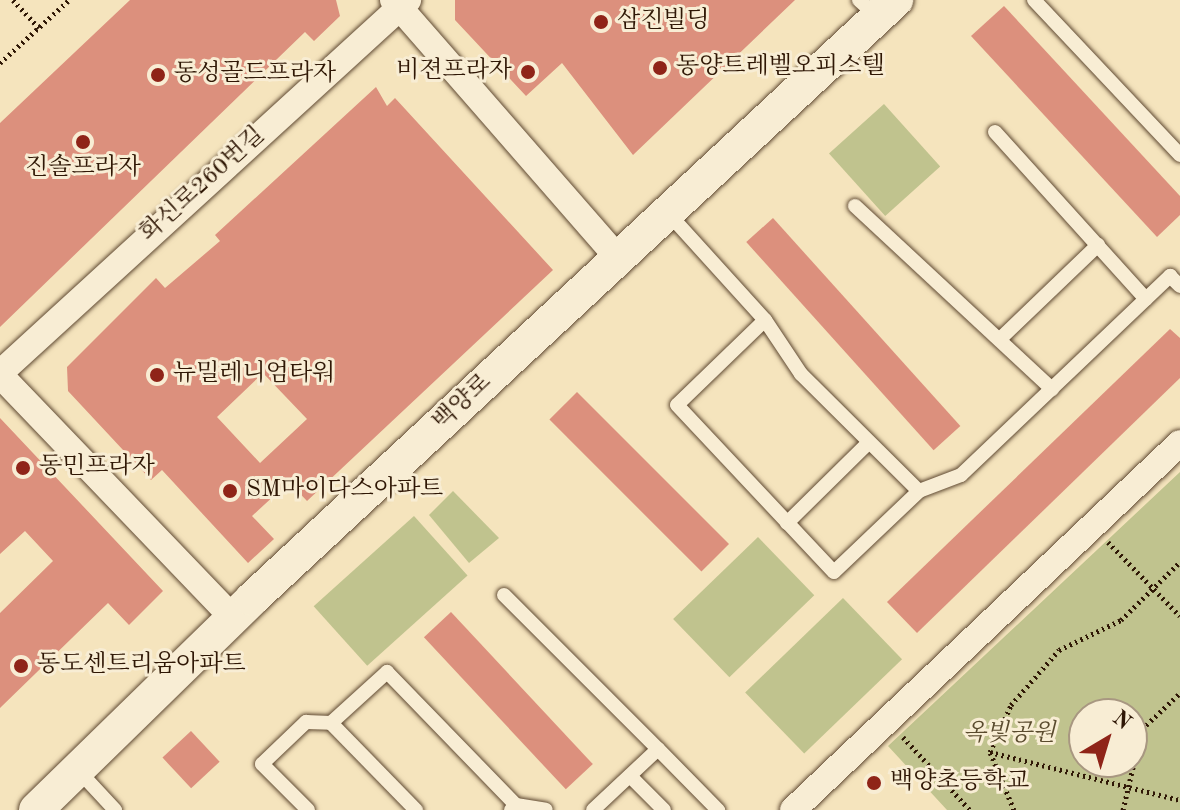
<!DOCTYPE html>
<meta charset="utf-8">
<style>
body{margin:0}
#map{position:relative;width:1180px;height:810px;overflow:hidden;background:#f5e4bd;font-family:"Old Standard TT","Noto Serif KR",serif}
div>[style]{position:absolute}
.green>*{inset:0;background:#c0c38e;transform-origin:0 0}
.building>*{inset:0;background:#dc907d;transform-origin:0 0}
.path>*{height:5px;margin-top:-2.5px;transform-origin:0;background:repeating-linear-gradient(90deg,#2f1705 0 2px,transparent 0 6px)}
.roads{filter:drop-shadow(0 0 2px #604a33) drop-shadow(0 0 2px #604a33)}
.service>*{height:14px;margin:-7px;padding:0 7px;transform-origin:7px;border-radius:7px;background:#f8edd4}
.minor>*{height:26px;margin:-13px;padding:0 13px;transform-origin:13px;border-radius:13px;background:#f8edd4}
.tertiary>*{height:34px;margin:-17px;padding:0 17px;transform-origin:17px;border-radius:17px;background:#f8edd4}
.dots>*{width:22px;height:22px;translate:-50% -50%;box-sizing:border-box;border:4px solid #f8edd4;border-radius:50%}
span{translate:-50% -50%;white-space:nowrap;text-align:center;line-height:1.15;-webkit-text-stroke:6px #f8edd4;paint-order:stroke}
.poi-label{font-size:24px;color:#2f1705}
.left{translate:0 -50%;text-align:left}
.right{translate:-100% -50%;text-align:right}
.street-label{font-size:24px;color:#2f1705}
.park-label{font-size:24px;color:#5a4b2e;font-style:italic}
.north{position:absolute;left:1068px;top:698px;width:80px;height:80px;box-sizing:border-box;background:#f8edd4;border:2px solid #a89781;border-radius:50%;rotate:38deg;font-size:22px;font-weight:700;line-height:32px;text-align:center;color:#2f1705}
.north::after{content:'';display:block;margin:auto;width:28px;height:36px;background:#8f2418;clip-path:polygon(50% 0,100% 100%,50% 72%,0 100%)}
</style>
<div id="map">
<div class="green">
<div style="left:884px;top:104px;width:84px;height:74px;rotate:48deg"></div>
<div style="clip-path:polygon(evenodd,1180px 472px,1180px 810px,947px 810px,888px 746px,1180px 472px,1084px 714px,1132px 714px,1132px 762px,1084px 762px,1084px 714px)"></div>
<div style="clip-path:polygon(453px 491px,499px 538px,469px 563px,429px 515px)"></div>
<div style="left:414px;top:516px;width:80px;height:135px;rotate:48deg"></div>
<div style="left:758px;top:537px;width:81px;height:118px;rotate:46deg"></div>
<div style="left:843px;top:598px;width:85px;height:136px;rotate:46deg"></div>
</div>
<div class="building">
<div style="clip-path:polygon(130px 0,336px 0,340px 16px,314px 41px,305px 32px,0 327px,0 123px)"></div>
<div style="clip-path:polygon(455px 0,795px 0,633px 155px,562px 63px,526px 96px,455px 20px)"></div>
<div style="clip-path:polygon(1004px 6px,1180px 196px,1180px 215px,1157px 237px,971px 36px)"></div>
<div style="clip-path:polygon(evenodd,376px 87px,387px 106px,395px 98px,553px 270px,307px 501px,289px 482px,252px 516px,274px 539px,248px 563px,162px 470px,151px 480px,68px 391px,67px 367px,156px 278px,165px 288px,220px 241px,215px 235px,376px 87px,263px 373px,307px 419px,260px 463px,217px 417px,263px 373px)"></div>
<div style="left:773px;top:218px;width:280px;height:36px;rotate:48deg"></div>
<div style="clip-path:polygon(1170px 329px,1180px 338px,1180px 378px,917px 633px,887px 602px)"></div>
<div style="left:577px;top:392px;width:215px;height:39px;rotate:45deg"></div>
<div style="clip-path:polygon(0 418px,163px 591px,129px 625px,108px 603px,0 708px,0 613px,53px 561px,25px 531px,0 554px)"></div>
<div style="left:451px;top:612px;width:208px;height:37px;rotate:47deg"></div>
<div style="left:191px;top:731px;width:42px;height:39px;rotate:47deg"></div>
</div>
<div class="path">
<div style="left:13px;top:0;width:38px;rotate:47deg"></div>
<div style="left:0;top:63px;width:93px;rotate:-42.4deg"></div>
<div style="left:1108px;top:542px;width:103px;rotate:45.8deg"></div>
<div style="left:903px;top:737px;width:99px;rotate:47.5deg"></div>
<div style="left:990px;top:752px;width:196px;rotate:14.2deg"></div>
<div style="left:1014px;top:810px;width:63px;rotate:-112.5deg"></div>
<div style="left:990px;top:752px;width:51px;rotate:-65.9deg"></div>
<div style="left:1011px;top:705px;width:73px;rotate:-48.9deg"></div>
<div style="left:1059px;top:650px;width:69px;rotate:-25.8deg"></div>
<div style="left:1121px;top:620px;width:83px;rotate:-44.5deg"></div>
<div style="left:1123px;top:810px;width:83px;rotate:-76.8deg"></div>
<div style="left:1142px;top:729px;width:52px;rotate:-43.5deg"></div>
</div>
<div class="roads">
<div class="service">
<div style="left:859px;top:0;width:24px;rotate:42deg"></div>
<div style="left:1034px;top:0;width:213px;rotate:46.7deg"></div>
<div style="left:995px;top:132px;width:225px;rotate:47.9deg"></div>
<div style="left:855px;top:206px;width:269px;rotate:42.9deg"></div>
<div style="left:668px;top:213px;width:144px;rotate:47.8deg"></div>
<div style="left:765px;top:320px;width:65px;rotate:56.3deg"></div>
<div style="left:801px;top:374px;width:166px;rotate:44.8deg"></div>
<div style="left:919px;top:491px;width:45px;rotate:-20.9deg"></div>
<div style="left:961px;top:475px;width:289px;rotate:-43.6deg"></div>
<div style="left:1170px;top:276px;width:14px;rotate:45deg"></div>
<div style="left:765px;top:320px;width:122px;rotate:136deg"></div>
<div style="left:677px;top:405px;width:229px;rotate:46.8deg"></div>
<div style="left:834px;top:572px;width:117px;rotate:-43.6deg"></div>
<div style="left:1000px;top:339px;width:136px;rotate:-43.8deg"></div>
<div style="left:787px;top:523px;width:114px;rotate:-44.6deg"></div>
<div style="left:504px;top:595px;width:218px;rotate:45deg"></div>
<div style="left:658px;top:749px;width:89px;rotate:136.8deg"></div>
<div style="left:331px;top:723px;width:122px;rotate:45.7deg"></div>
<div style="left:658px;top:749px;width:86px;rotate:45.5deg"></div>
<div style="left:77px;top:769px;width:56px;rotate:47.2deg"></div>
<div style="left:630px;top:776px;width:48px;rotate:45deg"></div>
<div style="left:308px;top:810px;width:65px;rotate:-135deg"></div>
<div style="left:262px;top:764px;width:61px;rotate:-43.7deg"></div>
<div style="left:306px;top:722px;width:25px;rotate:2deg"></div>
<div style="left:331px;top:723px;width:76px;rotate:-42.3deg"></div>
<div style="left:387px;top:672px;width:185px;rotate:45.9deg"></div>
<div style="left:511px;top:810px;width:7px;rotate:-45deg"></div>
<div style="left:516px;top:805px;width:30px;rotate:9deg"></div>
</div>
<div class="minor">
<div style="left:393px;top:0;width:344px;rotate:48.9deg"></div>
<div style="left:0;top:373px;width:553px;rotate:-42.43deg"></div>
<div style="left:0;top:375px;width:337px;rotate:46.2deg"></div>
<div style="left:793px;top:810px;width:533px;rotate:-43.48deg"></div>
</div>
<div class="tertiary">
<div style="left:36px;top:810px;width:302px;rotate:-44.3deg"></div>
<div style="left:252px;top:599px;width:880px;rotate:-42.93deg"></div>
</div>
</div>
<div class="dots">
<div style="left:601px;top:22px;background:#8f2418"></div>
<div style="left:660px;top:68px;background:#8f2418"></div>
<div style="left:528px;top:72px;background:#8f2418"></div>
<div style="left:158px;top:75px;background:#8f2418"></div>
<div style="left:83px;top:142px;background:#8f2418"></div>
<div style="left:157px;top:375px;background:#8f2418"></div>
<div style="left:23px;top:468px;background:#8f2418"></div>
<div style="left:230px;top:491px;background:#8f2418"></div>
<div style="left:21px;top:666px;background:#8f2418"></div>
<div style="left:874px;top:783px;background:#8f2418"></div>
</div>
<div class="poi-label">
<span class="left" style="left:617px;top:22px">삼진빌딩</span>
<span class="left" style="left:676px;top:68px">동양트레벨오피스텔</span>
<span class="right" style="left:512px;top:72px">비젼프라자</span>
<span class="left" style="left:174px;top:75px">동성골드프라자</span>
<span style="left:83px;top:169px">진솔프라자</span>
<span class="left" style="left:173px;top:375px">뉴밀레니엄타워</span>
<span class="left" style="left:39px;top:468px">동민프라자</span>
<span class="left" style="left:246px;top:491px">SM마이다스아파트</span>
<span class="left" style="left:37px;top:666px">동도센트리움아파트</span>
<span class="left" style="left:890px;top:783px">백양초등학교</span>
</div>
<div class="street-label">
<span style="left:203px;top:185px;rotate:-42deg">화신로260번길</span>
<span style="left:463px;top:403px;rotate:-43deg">백양로</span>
</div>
<div class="park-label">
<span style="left:1009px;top:735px">옥빛공원</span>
</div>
<div class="north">N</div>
</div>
